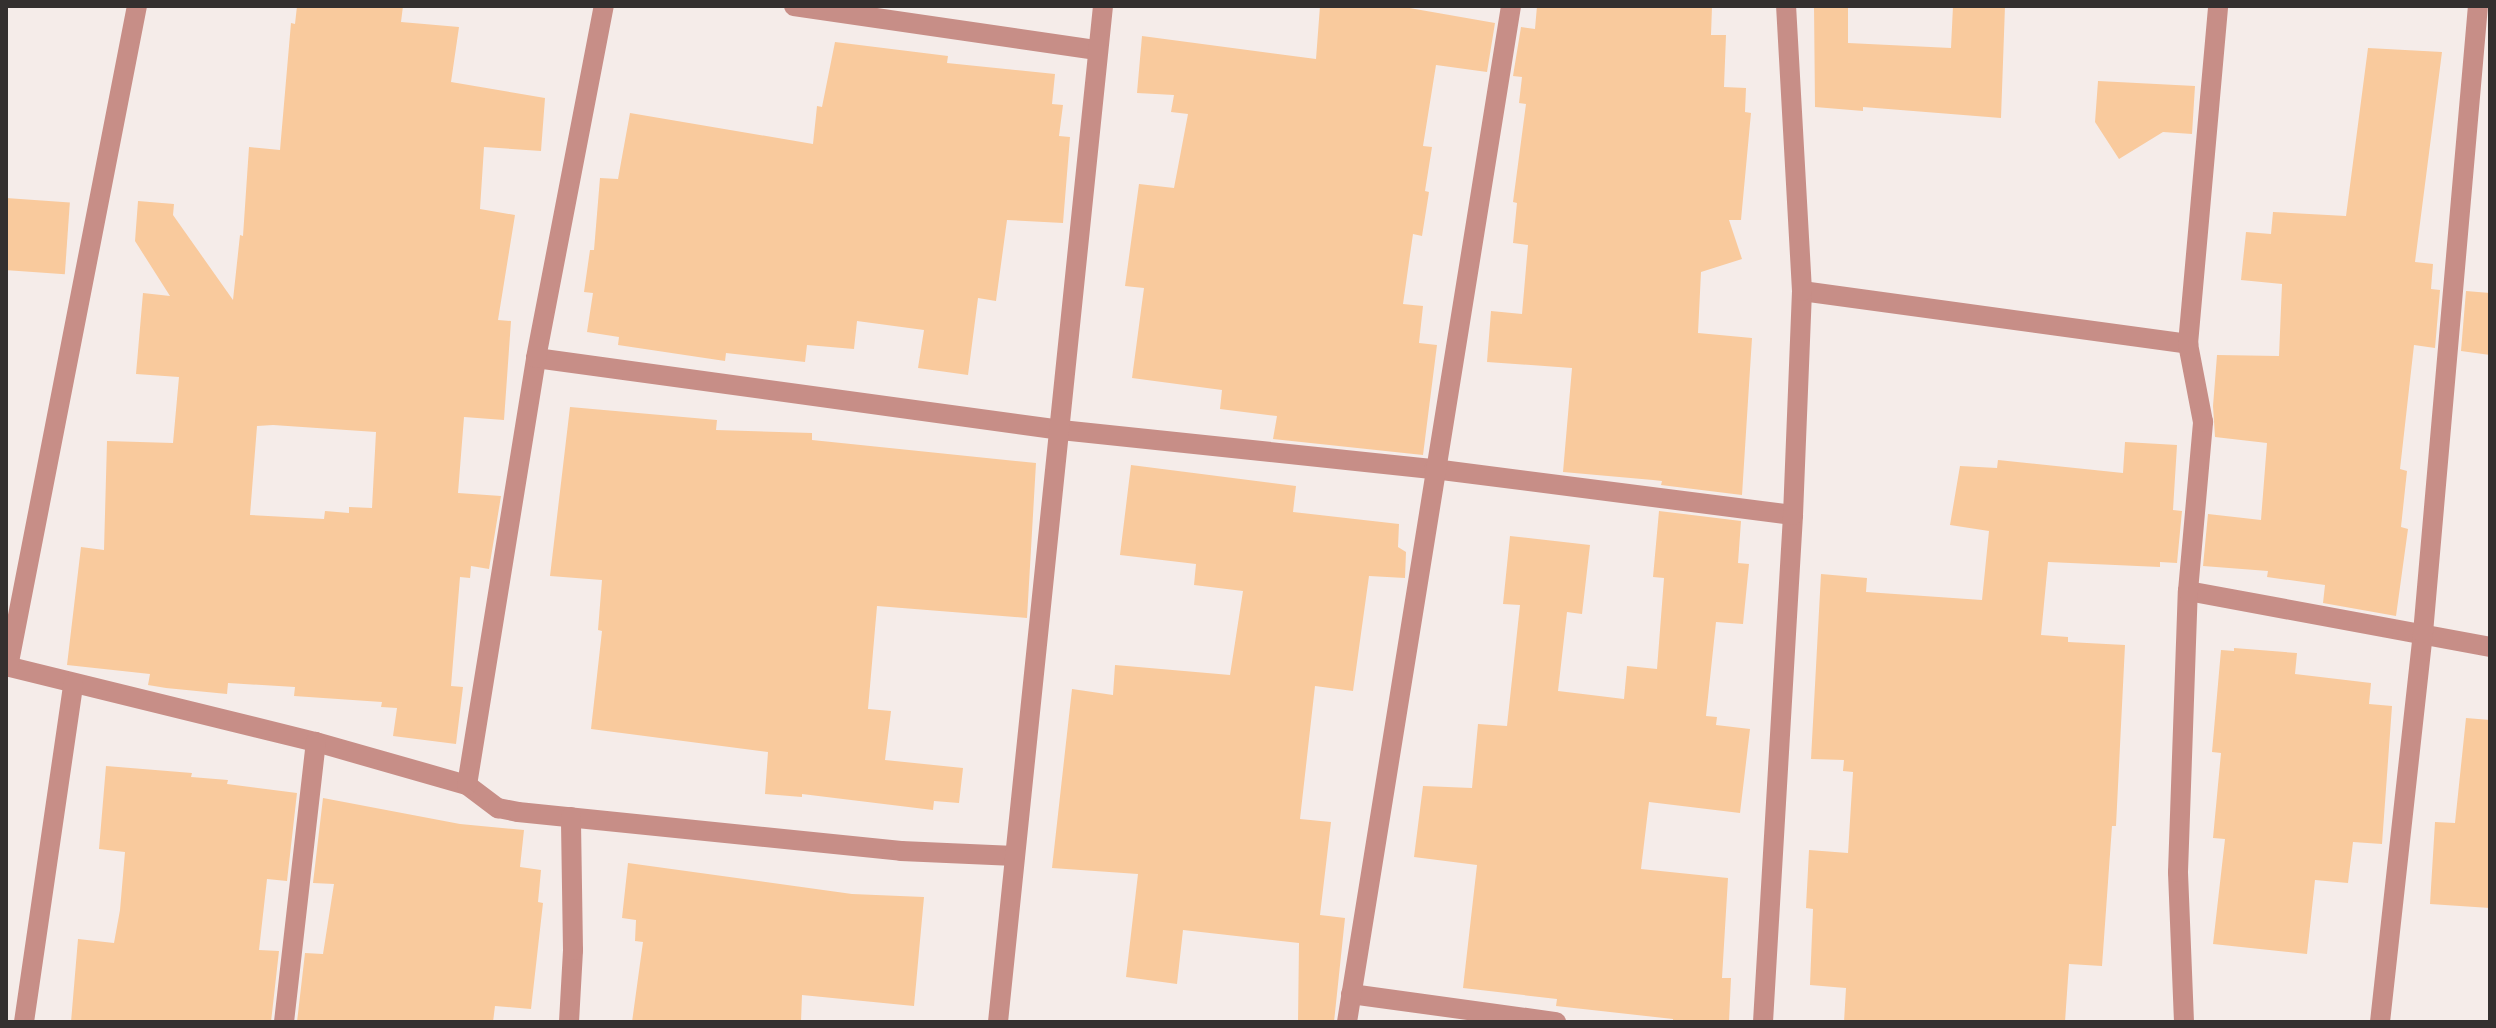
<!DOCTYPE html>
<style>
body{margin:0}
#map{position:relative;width:2496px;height:1028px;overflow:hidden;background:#f5ece9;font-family:"Alegreya Sans",sans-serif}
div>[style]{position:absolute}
.building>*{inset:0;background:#f9ca9d;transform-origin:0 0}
.minor>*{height:20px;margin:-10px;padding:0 10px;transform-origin:10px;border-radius:10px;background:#c78e87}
span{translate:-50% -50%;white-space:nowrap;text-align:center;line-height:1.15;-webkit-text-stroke:6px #fefbf9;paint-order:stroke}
.frame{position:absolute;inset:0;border:8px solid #34302f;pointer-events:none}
</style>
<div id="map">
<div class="building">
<div style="clip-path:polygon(evenodd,297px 6px,403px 6px,401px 22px,459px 27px,451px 82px,545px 98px,541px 151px,484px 147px,480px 209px,515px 215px,498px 320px,511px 321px,504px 420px,464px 417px,458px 493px,501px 496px,489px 569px,471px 566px,470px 578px,460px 577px,451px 686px,463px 687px,456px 744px,393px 736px,397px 708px,381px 707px,382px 702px,294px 696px,295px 687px,228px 683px,227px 694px,166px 688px,148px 685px,150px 674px,67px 665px,81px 547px,104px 550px,107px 441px,173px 443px,179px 377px,136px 374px,143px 293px,170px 296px,135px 241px,138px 201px,174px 204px,173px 215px,233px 300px,240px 235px,243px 236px,249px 147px,280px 150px,291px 23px,295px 24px,297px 6px,273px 425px,376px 432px,372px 508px,349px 507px,349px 513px,325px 511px,324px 519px,250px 515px,257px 426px,273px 425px)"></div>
<div style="clip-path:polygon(1320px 6px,1398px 6px,1495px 23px,1487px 72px,1436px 65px,1423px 146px,1432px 147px,1425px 191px,1429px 192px,1422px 236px,1413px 234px,1403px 304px,1423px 306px,1419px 343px,1437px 345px,1423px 455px,1273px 439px,1277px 416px,1220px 409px,1222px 390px,1132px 378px,1144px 288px,1125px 286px,1139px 184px,1174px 188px,1188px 114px,1171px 112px,1174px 95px,1137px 93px,1142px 36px,1316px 59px)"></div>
<div style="clip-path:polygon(1537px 6px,1712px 7px,1711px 35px,1726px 35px,1724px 87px,1746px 88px,1745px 112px,1751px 113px,1741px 220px,1729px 220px,1742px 259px,1701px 272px,1698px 333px,1752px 338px,1742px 495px,1661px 485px,1662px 481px,1653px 480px,1563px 472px,1572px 368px,1487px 362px,1491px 311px,1522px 314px,1528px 245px,1513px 243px,1517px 203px,1513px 202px,1526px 104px,1519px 103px,1522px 77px,1513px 76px,1521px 27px,1535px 29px)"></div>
<div style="clip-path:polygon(1814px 6px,1848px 6px,1848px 43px,1951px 48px,1953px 6px,2005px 6px,2001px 118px,1863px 107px,1863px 111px,1815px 107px)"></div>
<div style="clip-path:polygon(835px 42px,948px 56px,947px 63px,1055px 74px,1052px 104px,1063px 105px,1059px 136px,1070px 137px,1063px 223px,1007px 220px,996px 301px,978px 298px,968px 375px,918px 368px,924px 330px,857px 321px,854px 349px,807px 345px,805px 362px,726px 353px,725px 361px,618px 345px,619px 337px,587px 332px,593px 293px,584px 292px,590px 250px,594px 250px,600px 178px,618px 179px,630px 113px,813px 144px,817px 106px,822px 107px)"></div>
<div style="clip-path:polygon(2368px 48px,2442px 52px,2415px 262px,2433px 264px,2431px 289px,2440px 290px,2435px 348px,2414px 345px,2400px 469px,2407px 471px,2401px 527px,2408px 529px,2396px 616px,2323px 603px,2325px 585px,2267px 577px,2268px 571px,2203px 566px,2208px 514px,2261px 520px,2267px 443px,2215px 437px,2213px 406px,2217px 355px,2279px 356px,2282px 284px,2241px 280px,2246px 232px,2271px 234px,2273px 212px,2346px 216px)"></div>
<div style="clip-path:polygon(2098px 81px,2195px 86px,2192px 134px,2163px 132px,2119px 159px,2095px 122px)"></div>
<div style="left:6px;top:198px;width:64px;height:72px;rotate:4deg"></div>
<div style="clip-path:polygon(2466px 291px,2490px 293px,2490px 355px,2461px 351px)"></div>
<div style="clip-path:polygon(570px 407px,717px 420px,716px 430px,812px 433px,812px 440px,1036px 463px,1027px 618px,877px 606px,868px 709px,891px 711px,885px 760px,963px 768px,959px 803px,934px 801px,933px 810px,802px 794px,802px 797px,765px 794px,768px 752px,591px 729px,602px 631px,598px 630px,602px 580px,550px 576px)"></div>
<div style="clip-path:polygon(2125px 442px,2177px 445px,2173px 510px,2182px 511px,2177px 563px,2160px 562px,2160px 567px,2048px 562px,2041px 635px,2068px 637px,2068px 642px,2125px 645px,2116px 826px,2112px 826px,2102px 966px,2069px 964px,2065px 1022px,1844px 1022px,1846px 988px,1810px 985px,1813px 909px,1806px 908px,1809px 850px,1848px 853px,1853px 772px,1843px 771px,1844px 760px,1811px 759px,1821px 574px,1867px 578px,1866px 592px,1982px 600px,1989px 531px,1950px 525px,1960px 466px,1997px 468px,1998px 460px,2123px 473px)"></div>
<div style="clip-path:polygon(1131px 465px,1296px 486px,1293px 512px,1399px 524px,1398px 547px,1406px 552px,1405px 578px,1369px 576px,1353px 691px,1315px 686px,1300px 819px,1331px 822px,1320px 915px,1345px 918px,1334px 1022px,1298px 1022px,1299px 943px,1183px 930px,1177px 984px,1126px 977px,1138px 874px,1052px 868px,1072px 689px,1113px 695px,1115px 665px,1230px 675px,1243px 591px,1194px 585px,1196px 564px,1120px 555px)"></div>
<div style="clip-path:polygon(1659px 511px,1741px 521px,1738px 563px,1749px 564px,1743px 624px,1716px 622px,1706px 716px,1717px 717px,1716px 725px,1750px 729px,1740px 813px,1649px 802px,1641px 869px,1728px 878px,1722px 978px,1731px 978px,1729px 1022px,1673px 1022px,1673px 1019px,1556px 1006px,1557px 999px,1463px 988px,1477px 865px,1414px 857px,1423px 786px,1472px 788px,1478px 724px,1507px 726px,1520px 605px,1503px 604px,1510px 536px,1590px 545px,1582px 614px,1567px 612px,1558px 691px,1624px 699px,1627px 666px,1657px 669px,1664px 578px,1653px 577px)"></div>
<div style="clip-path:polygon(2234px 648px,2297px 653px,2295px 674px,2371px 683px,2369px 704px,2392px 706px,2382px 844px,2353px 842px,2348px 883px,2315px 880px,2307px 954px,2213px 944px,2225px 839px,2213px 838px,2221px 753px,2212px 752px,2221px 650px,2234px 651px)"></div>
<div style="clip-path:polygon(2466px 718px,2490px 720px,2490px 908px,2430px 904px,2435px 822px,2455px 823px)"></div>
<div style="clip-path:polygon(106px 766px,192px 773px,191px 777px,228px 780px,227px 784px,297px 793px,287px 881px,267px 879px,259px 950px,279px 951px,271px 1022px,71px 1022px,78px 939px,114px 943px,120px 910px,125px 852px,99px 849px)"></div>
<div style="clip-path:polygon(323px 798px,460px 824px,524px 830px,520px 867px,541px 870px,538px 902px,543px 903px,531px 1009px,495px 1006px,493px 1022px,297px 1022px,305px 953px,323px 954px,334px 884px,313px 883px)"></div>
<div style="clip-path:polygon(628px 863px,852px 894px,924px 897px,914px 1006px,802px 995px,801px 1022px,632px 1022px,643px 942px,635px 941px,636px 920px,622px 918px)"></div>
</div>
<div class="minor">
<div style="left:794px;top:6px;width:306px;rotate:8.3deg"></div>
<div style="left:1802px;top:291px;width:390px;rotate:7.8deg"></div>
<div style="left:536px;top:358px;width:530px;rotate:7.81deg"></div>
<div style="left:1061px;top:430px;width:375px;rotate:6deg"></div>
<div style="left:1434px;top:469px;width:362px;rotate:7.3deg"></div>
<div style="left:2188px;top:591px;width:307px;rotate:10.5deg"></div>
<div style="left:6px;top:666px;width:319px;rotate:13.8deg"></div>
<div style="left:316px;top:742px;width:157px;rotate:15.9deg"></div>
<div style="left:467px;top:785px;width:39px;rotate:37deg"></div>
<div style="left:498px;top:808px;width:20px;rotate:11deg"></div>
<div style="left:518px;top:812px;width:385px;rotate:5.8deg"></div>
<div style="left:901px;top:851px;width:114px;rotate:2.5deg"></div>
<div style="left:8px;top:667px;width:673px;rotate:-78.96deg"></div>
<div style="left:467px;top:785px;width:433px;rotate:-80.8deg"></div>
<div style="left:536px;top:358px;width:359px;rotate:-79.1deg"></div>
<div style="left:1351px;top:994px;width:207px;rotate:7.8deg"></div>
<div style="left:24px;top:1022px;width:341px;rotate:-81.7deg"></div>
<div style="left:284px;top:1022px;width:282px;rotate:-83.5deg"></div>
<div style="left:569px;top:1022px;width:72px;rotate:-86.8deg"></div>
<div style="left:573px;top:950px;width:133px;rotate:-90.9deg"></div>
<div style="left:998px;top:1022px;width:1021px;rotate:-84.1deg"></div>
<div style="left:1347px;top:1022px;width:1029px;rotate:-80.83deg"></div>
<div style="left:1763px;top:1022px;width:508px;rotate:-86.61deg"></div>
<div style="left:1793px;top:515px;width:224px;rotate:-87.7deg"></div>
<div style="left:1802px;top:291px;width:285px;rotate:-93.2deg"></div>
<div style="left:2184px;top:1022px;width:150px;rotate:-92.3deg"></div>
<div style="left:2178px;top:872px;width:281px;rotate:-88deg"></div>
<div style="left:2188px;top:591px;width:170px;rotate:-84.9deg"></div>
<div style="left:2203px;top:422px;width:79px;rotate:-100.9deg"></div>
<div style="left:2188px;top:344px;width:339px;rotate:-84.9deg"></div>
<div style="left:2380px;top:1022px;width:391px;rotate:-83.7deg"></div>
<div style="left:2423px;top:633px;width:629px;rotate:-84.99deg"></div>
</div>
<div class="frame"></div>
</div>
